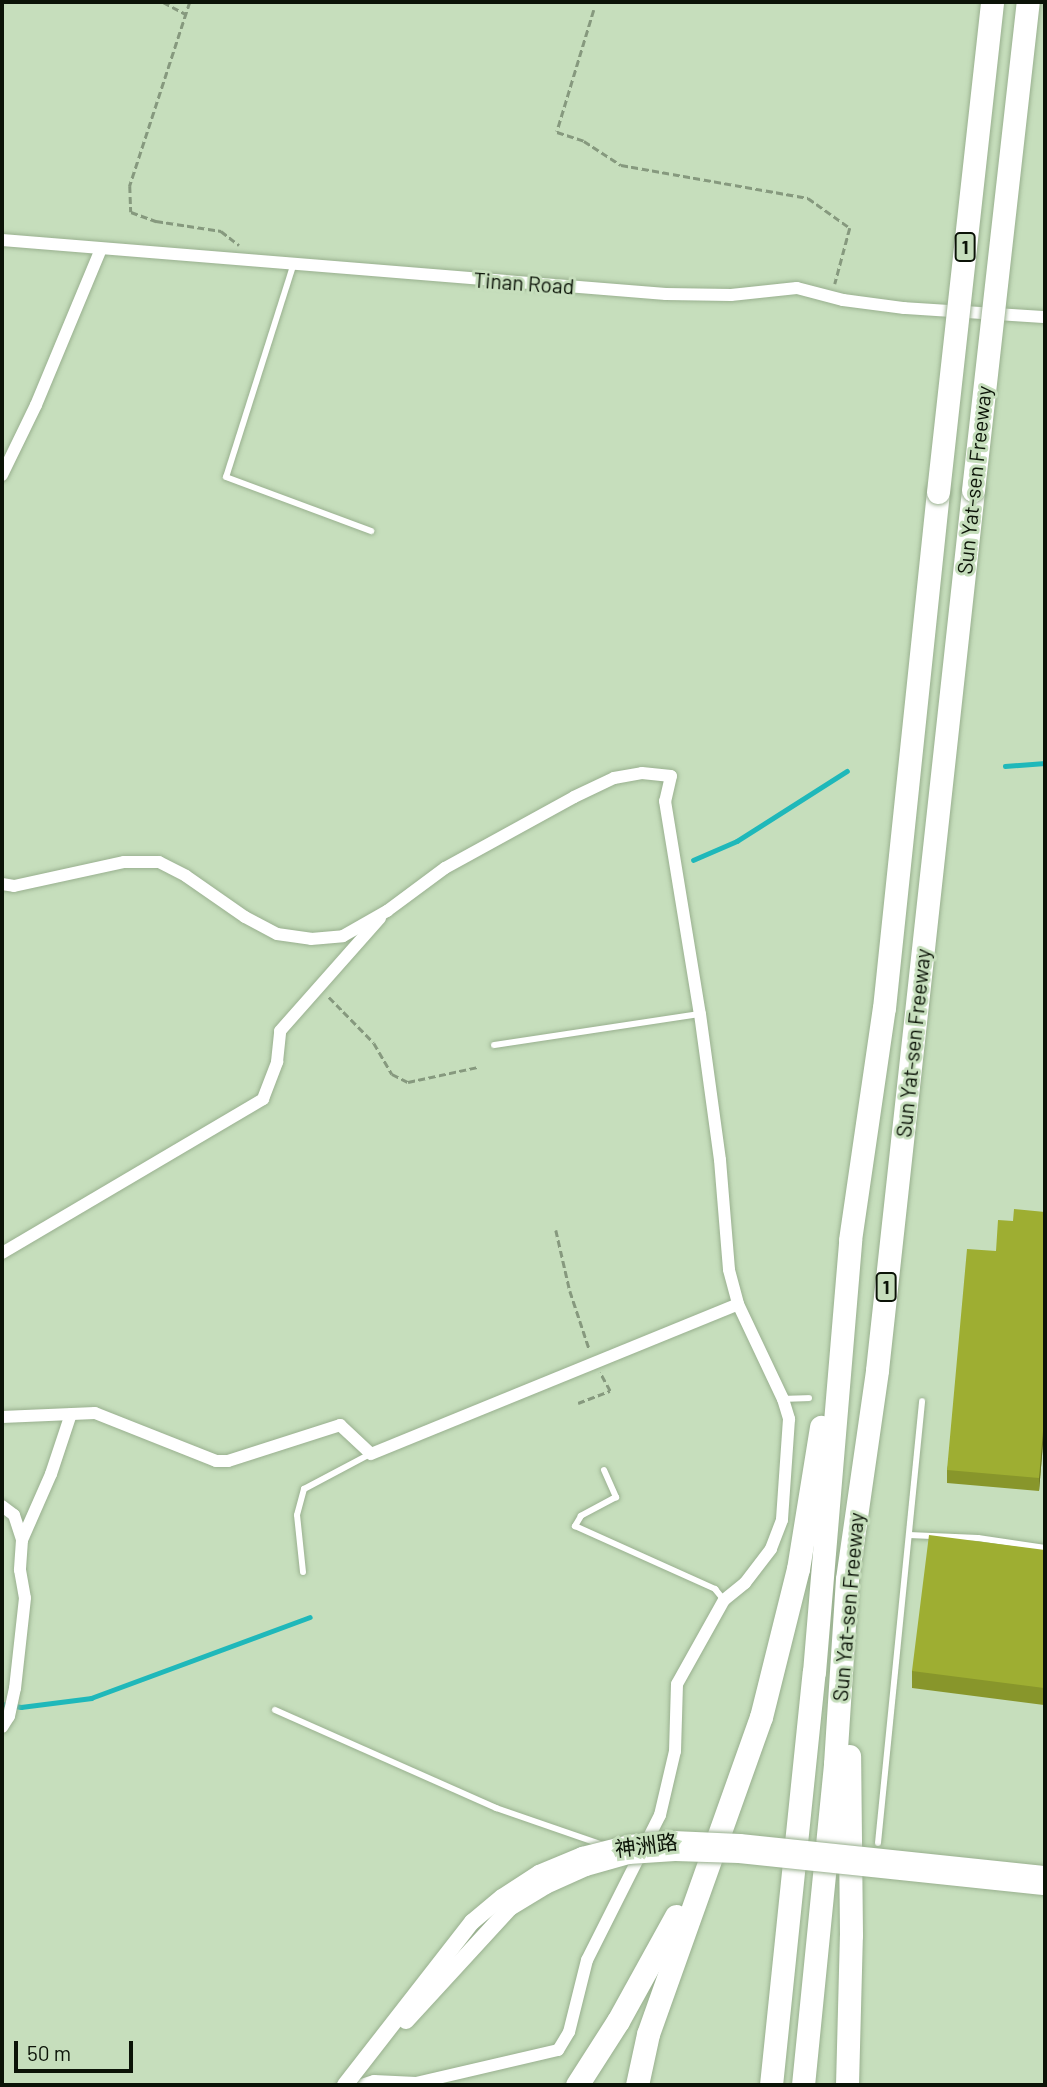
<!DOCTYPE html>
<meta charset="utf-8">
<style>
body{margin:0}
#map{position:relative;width:1047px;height:2087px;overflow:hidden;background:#c6debc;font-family:Barlow,"Noto Sans TC",sans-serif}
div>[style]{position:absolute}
.stream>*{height:4.5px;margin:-2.25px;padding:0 2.25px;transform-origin:2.25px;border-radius:2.25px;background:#1fb8ba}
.path>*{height:2.5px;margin-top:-1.25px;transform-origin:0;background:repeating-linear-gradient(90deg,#86997e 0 7px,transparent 0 10.5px)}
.roads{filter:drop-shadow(0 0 2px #99b08f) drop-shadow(0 0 2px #99b08f)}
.service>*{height:6px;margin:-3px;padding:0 3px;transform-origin:3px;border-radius:3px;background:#fff}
.minor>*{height:12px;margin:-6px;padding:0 6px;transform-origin:6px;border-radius:6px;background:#fff}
.motorway>*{height:23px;margin:-11.5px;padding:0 11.5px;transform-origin:11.5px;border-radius:11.5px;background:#fff}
.bridges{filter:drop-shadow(0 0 2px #99b08f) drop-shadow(0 0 2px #99b08f)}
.tertiary-bridge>*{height:16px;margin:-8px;padding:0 8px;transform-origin:8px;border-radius:8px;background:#fff}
.motorway-bridge>*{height:23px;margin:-11.5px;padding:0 11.5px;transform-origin:11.5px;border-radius:11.5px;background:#fff}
.wall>*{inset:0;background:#88962b}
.shaded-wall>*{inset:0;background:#6f7a23}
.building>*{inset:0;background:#9eae32}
span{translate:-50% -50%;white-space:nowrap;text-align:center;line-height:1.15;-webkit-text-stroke:6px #c6debc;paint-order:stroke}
.shield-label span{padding:2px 5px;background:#c6debc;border:2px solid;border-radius:5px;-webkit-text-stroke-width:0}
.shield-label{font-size:19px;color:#0b1307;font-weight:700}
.street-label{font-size:21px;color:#0b1307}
.frame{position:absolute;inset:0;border:4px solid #0b1307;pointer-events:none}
.scale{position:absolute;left:14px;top:2041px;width:119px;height:32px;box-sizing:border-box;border:4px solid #0b1307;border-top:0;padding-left:9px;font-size:21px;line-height:24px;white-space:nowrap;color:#0b1307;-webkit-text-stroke:5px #c6debc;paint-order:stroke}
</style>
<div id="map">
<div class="stream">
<div style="left:1005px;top:766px;width:40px;rotate:-4.3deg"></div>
<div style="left:693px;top:860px;width:48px;rotate:-23.4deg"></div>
<div style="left:737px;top:841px;width:130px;rotate:-32.5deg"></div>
<div style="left:2px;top:1704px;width:19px;rotate:9deg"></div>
<div style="left:21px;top:1707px;width:71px;rotate:-7.3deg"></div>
<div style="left:91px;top:1698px;width:233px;rotate:-20.3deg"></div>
</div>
<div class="path">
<div style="left:163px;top:2px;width:26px;rotate:28deg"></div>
<div style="left:190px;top:2px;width:194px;rotate:108.1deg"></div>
<div style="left:130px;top:186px;width:26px;rotate:88deg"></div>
<div style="left:131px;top:212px;width:27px;rotate:20deg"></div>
<div style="left:156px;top:221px;width:66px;rotate:8.7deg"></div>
<div style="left:221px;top:231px;width:23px;rotate:38deg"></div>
<div style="left:594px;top:10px;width:127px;rotate:106.9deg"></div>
<div style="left:557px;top:132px;width:28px;rotate:18deg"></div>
<div style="left:584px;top:141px;width:44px;rotate:33deg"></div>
<div style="left:621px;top:165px;width:190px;rotate:10deg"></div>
<div style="left:808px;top:198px;width:52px;rotate:35.5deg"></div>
<div style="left:850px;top:228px;width:58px;rotate:105deg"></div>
<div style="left:329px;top:997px;width:64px;rotate:45.6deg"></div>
<div style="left:374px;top:1043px;width:36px;rotate:60deg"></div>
<div style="left:392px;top:1074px;width:18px;rotate:27deg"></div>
<div style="left:408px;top:1082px;width:72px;rotate:-12.1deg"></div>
<div style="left:556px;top:1230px;width:63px;rotate:77.1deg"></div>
<div style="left:570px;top:1291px;width:60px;rotate:71.6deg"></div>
<div style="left:578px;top:1403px;width:34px;rotate:-21deg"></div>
<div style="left:610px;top:1391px;width:21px;rotate:-119deg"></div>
</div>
<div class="roads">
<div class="service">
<div style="left:293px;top:266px;width:221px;rotate:107.6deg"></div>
<div style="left:226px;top:477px;width:155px;rotate:20.4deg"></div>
<div style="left:494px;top:1045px;width:208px;rotate:-8.6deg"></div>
<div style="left:783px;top:1399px;width:26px;rotate:-2deg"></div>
<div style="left:604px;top:1470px;width:30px;rotate:66deg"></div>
<div style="left:616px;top:1497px;width:40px;rotate:152deg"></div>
<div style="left:581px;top:1516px;width:12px;rotate:121deg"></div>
<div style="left:575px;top:1526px;width:154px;rotate:24.2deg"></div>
<div style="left:715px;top:1589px;width:14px;rotate:51deg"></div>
<div style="left:909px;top:1535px;width:69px;rotate:2.5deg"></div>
<div style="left:978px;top:1538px;width:68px;rotate:8.5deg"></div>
<div style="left:303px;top:1572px;width:57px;rotate:-96deg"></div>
<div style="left:297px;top:1515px;width:27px;rotate:-75deg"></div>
<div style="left:304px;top:1489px;width:75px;rotate:-27.9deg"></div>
<div style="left:275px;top:1710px;width:242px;rotate:23.9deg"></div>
<div style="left:496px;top:1808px;width:113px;rotate:19.1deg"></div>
<div style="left:878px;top:1843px;width:444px;rotate:-84.3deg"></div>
</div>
<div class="minor">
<div style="left:2px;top:240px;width:666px;rotate:4.65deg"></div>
<div style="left:666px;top:294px;width:65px;rotate:0.9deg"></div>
<div style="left:731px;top:295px;width:66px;rotate:-6.1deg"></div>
<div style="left:797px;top:288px;width:48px;rotate:14.6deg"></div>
<div style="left:843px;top:300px;width:62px;rotate:7.5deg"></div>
<div style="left:904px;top:308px;width:141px;rotate:3.7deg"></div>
<div style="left:2px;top:475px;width:78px;rotate:-64.1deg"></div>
<div style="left:36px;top:405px;width:169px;rotate:-67.4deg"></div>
<div style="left:2px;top:884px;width:12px;rotate:9deg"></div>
<div style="left:14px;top:886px;width:113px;rotate:-12.3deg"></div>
<div style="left:124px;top:862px;width:35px"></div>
<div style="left:159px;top:862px;width:30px;rotate:27deg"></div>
<div style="left:186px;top:876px;width:72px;rotate:34.8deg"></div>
<div style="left:245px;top:917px;width:36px;rotate:28deg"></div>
<div style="left:277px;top:934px;width:34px;rotate:8deg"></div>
<div style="left:311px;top:939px;width:32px;rotate:-5deg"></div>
<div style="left:343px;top:936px;width:51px;rotate:-29.6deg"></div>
<div style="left:387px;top:911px;width:72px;rotate:-36.6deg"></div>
<div style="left:445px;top:868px;width:147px;rotate:-28.8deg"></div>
<div style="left:574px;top:797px;width:44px;rotate:-25.4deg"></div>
<div style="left:614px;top:778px;width:28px;rotate:-10deg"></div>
<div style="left:642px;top:773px;width:29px;rotate:6deg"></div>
<div style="left:671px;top:776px;width:26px;rotate:103deg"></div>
<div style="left:665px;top:801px;width:216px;rotate:80.7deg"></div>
<div style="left:700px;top:1014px;width:147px;rotate:82.2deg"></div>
<div style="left:720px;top:1160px;width:110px;rotate:85.3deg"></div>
<div style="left:729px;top:1270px;width:35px;rotate:75deg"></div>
<div style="left:738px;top:1304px;width:105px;rotate:64.7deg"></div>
<div style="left:783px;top:1399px;width:21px;rotate:73deg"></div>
<div style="left:789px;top:1419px;width:101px;rotate:94deg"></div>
<div style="left:782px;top:1520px;width:31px;rotate:111deg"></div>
<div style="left:771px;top:1549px;width:43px;rotate:127.4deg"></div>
<div style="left:745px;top:1583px;width:27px;rotate:141deg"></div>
<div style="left:724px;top:1600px;width:96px;rotate:119.2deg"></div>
<div style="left:677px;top:1684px;width:67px;rotate:91.7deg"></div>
<div style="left:675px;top:1751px;width:66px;rotate:103.2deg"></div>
<div style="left:660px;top:1815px;width:162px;rotate:116.7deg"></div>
<div style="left:587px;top:1960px;width:74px;rotate:104deg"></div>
<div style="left:569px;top:2032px;width:21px;rotate:121deg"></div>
<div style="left:558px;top:2050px;width:146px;rotate:166.9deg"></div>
<div style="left:416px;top:2083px;width:42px;rotate:-177.3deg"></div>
<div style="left:374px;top:2081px;width:13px;rotate:162deg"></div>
<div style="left:2px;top:1253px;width:303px;rotate:-30.5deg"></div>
<div style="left:263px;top:1099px;width:40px;rotate:-69deg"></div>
<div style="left:277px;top:1062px;width:31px;rotate:-84deg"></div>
<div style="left:280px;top:1031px;width:151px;rotate:-48.5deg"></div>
<div style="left:2px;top:1417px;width:93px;rotate:-2.5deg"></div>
<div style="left:95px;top:1413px;width:130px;rotate:21.6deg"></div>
<div style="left:216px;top:1461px;width:12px"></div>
<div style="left:228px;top:1461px;width:118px;rotate:-17.8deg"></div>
<div style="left:340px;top:1425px;width:42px;rotate:43.1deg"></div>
<div style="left:371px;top:1454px;width:396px;rotate:-22.2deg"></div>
<div style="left:2px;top:1506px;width:15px;rotate:37deg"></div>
<div style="left:14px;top:1515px;width:26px;rotate:72deg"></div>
<div style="left:22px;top:1540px;width:30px;rotate:94deg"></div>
<div style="left:20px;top:1570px;width:28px;rotate:80deg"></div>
<div style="left:25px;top:1598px;width:91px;rotate:96.3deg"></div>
<div style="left:15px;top:1688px;width:29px;rotate:102deg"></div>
<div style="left:9px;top:1716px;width:13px;rotate:122deg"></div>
<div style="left:22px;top:1540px;width:72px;rotate:-66.3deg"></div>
<div style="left:51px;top:1474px;width:63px;rotate:-71.6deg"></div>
</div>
<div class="motorway">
<div style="left:577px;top:2085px;width:76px;rotate:-57.4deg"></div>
<div style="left:618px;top:2021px;width:120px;rotate:-61.1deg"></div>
<div style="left:637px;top:2085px;width:52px;rotate:-77.8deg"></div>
<div style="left:648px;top:2034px;width:337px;rotate:-70.4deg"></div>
<div style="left:761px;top:1717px;width:153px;rotate:-76deg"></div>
<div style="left:798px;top:1569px;width:144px;rotate:-80.8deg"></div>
<div style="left:771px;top:2085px;width:415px;rotate:-84.1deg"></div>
<div style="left:814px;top:1672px;width:433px;rotate:-85.2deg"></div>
<div style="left:850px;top:1240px;width:234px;rotate:-81.7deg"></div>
<div style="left:884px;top:1008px;width:519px;rotate:-84.03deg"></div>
<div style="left:803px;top:2085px;width:323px;rotate:-84.3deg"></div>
<div style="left:835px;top:1764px;width:185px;rotate:-86.3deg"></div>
<div style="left:847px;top:1579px;width:211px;rotate:-81.8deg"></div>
<div style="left:877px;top:1370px;width:885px;rotate:-83.77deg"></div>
<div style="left:847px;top:2085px;width:150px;rotate:-88.5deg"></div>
<div style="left:851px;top:1935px;width:179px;rotate:-90.6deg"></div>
</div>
</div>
<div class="bridges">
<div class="tertiary-bridge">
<div style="left:406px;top:2021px;width:154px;rotate:-47.4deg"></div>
<div style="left:510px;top:1908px;width:42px;rotate:-31.4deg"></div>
<div style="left:546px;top:1886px;width:44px;rotate:-24.2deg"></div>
<div style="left:586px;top:1868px;width:45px;rotate:-15.6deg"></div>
<div style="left:629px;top:1856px;width:46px;rotate:-3.7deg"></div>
<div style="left:675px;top:1853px;width:64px;rotate:1.8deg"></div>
<div style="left:739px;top:1855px;width:308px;rotate:6deg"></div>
<div style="left:345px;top:2085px;width:207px;rotate:-52.1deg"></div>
<div style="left:472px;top:1922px;width:39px;rotate:-40deg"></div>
<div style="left:502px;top:1897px;width:44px;rotate:-33deg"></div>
<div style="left:539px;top:1873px;width:47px;rotate:-22.7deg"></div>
<div style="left:582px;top:1855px;width:49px;rotate:-14.3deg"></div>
<div style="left:629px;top:1843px;width:44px;rotate:-5.2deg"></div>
<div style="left:673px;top:1839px;width:67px;rotate:2.6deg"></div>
<div style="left:740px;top:1842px;width:307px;rotate:6deg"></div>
</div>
<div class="motorway-bridge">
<div style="left:973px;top:490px;width:491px;rotate:-83.6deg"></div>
<div style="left:938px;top:492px;width:493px;rotate:-83.7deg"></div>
</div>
</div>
<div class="wall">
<div style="clip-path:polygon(1045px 1212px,1045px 1420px,1039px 1491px,947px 1483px,947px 1470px,996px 1251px,1013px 1221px)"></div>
<div style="clip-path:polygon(1045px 1550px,1045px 1692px,1044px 1705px,912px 1688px,912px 1671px)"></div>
</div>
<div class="shaded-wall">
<div style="clip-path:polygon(1045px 1407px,1045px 1420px,1039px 1491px,1039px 1478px)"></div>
<div style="clip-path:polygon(1045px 1675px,1045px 1692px,1044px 1705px,1044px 1688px)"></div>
</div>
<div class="building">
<div style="clip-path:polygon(1014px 1209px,1045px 1212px,1045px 1407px,1039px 1478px,947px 1470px,967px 1249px,996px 1251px,998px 1220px,1013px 1221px)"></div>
<div style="clip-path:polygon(929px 1535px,1045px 1550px,1045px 1675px,1044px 1688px,912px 1671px)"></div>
</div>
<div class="shield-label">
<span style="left:965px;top:247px">1</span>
<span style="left:886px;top:1287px">1</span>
</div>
<div class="street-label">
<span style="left:524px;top:283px;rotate:4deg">Tinan Road</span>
<span style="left:974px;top:480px;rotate:-84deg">Sun Yat-sen Freeway</span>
<span style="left:913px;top:1043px;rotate:-84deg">Sun Yat-sen Freeway</span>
<span style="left:848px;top:1607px;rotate:-85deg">Sun Yat-sen Freeway</span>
<span style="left:646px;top:1845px;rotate:-7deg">神洲路</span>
</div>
<div class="frame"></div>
<div class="scale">50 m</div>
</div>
